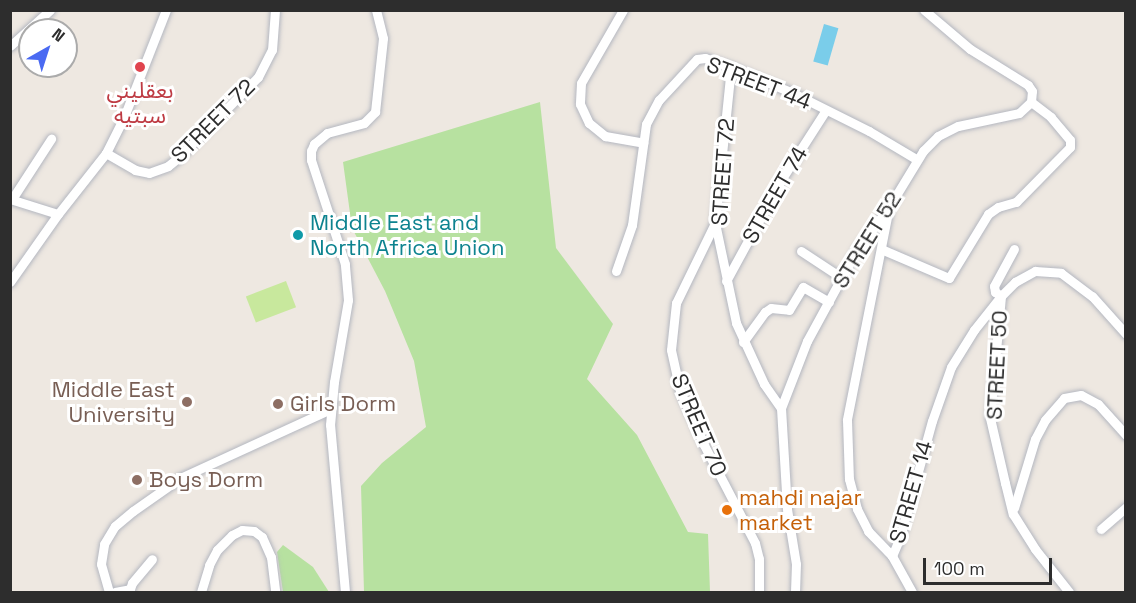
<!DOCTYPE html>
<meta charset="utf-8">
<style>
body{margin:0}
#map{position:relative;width:1136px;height:603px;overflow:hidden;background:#eee8e1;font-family:"Space Grotesk","Noto Sans Arabic",sans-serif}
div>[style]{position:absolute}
.green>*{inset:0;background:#b7e1a0}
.pitch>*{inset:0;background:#c8e89d;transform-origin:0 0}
.water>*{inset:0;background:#7acdea;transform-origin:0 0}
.roads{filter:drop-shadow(0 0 2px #b4b7c0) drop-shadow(0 0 2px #b4b7c0)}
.minor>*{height:9px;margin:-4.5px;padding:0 4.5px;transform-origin:4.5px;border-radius:4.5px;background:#fff}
.dots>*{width:16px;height:16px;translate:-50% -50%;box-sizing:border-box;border:3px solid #fff;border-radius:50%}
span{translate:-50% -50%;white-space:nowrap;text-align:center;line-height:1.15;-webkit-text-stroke:6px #fff;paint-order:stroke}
.street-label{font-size:22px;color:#2d2d2d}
.health-label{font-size:22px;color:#be3a42}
.culture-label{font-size:22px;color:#0d838f}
.left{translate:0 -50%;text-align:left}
.education-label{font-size:22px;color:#785e54}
.right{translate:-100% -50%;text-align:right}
.food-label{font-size:22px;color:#c56008}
.frame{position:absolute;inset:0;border:12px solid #2d2d2d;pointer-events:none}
.north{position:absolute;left:18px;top:18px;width:60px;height:60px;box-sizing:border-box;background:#fff;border:2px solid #ababab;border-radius:50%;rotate:39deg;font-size:16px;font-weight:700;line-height:24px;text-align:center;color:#2d2d2d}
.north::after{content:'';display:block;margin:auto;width:21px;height:27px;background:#4a6af2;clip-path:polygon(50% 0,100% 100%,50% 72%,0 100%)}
.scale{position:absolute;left:923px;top:558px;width:129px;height:27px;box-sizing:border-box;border:3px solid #2d2d2d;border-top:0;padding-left:8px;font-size:18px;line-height:21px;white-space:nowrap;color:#2d2d2d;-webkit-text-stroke:4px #fff;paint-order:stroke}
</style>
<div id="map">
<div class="green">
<div style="clip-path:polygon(540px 102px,556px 248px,613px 324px,587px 379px,637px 435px,688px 532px,708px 534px,710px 592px,364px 592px,361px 486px,382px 463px,426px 427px,414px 361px,385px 291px,352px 228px,343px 162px)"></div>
<div style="clip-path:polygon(283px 545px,313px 567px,329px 592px,283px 592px,277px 552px)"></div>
</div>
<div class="pitch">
<div style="left:286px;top:281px;width:28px;height:43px;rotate:69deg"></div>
</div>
<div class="water">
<div style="left:824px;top:24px;width:15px;height:39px;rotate:16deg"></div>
</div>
<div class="roads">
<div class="minor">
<div style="left:623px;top:10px;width:84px;rotate:119.9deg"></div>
<div style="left:581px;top:83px;width:21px;rotate:93deg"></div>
<div style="left:580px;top:104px;width:21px;rotate:65deg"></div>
<div style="left:589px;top:123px;width:21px;rotate:39deg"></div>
<div style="left:605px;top:136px;width:39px;rotate:10deg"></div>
<div style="left:10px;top:46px;width:54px;rotate:-42deg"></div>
<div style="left:731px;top:67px;width:157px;rotate:95.9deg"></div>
<div style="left:715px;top:223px;width:102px;rotate:78.1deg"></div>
<div style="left:736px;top:323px;width:67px;rotate:65.3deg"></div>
<div style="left:764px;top:384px;width:29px;rotate:55deg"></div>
<div style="left:106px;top:153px;width:34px;rotate:30deg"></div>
<div style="left:135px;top:170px;width:14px;rotate:12deg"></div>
<div style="left:149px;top:173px;width:20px;rotate:-20deg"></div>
<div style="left:168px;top:166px;width:13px;rotate:-39deg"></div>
<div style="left:178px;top:158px;width:114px;rotate:-45.4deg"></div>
<div style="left:258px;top:77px;width:30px;rotate:-63deg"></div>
<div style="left:272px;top:50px;width:40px;rotate:-85.7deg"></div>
<div style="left:10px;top:199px;width:50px;rotate:17.4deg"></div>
<div style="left:12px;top:199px;width:72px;rotate:-57deg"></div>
<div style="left:889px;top:207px;width:217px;rotate:101.2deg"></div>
<div style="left:847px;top:420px;width:59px;rotate:88.1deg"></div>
<div style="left:849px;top:479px;width:31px;rotate:75deg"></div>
<div style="left:857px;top:509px;width:25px;rotate:63deg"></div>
<div style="left:868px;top:531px;width:35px;rotate:46deg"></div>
<div style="left:892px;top:556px;width:21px;rotate:-67deg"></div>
<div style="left:900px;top:537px;width:120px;rotate:-74.6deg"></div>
<div style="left:932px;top:421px;width:57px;rotate:-70.6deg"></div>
<div style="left:951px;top:367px;width:44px;rotate:-58.1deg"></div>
<div style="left:974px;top:330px;width:43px;rotate:-51.5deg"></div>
<div style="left:1001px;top:296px;width:20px;rotate:-45deg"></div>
<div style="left:1015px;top:282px;width:23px;rotate:-29deg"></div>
<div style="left:1035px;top:271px;width:26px;rotate:4deg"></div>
<div style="left:1061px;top:273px;width:39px;rotate:37deg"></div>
<div style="left:1092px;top:296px;width:51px;rotate:48.2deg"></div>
<div style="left:715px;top:223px;width:89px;rotate:116deg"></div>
<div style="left:676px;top:303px;width:47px;rotate:96.1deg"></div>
<div style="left:671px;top:350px;width:42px;rotate:77.6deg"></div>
<div style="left:680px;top:391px;width:59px;rotate:66deg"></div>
<div style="left:704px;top:445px;width:110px;rotate:62.5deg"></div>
<div style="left:755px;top:543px;width:16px;rotate:76deg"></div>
<div style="left:759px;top:559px;width:33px;rotate:90deg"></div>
<div style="left:881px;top:249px;width:74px;rotate:23.1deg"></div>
<div style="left:949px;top:278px;width:75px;rotate:-58.6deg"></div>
<div style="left:988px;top:214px;width:12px;rotate:-35deg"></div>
<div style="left:998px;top:207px;width:19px;rotate:-16deg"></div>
<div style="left:1016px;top:202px;width:77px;rotate:-45.5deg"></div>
<div style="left:1070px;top:147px;width:7px;rotate:-90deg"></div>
<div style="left:1070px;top:140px;width:30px;rotate:-130deg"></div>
<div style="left:1051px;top:117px;width:25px;rotate:-143deg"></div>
<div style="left:801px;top:251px;width:49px;rotate:33.4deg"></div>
<div style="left:616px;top:271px;width:49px;rotate:-70.8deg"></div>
<div style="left:632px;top:225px;width:102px;rotate:-82.1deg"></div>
<div style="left:646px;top:124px;width:27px;rotate:-62deg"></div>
<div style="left:659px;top:100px;width:56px;rotate:-47.2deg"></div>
<div style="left:697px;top:59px;width:8px;rotate:-7deg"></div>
<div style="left:705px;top:58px;width:28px;rotate:19deg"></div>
<div style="left:731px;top:67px;width:67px;rotate:22.8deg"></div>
<div style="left:793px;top:93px;width:85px;rotate:26.6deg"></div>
<div style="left:869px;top:131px;width:55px;rotate:30.8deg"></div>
<div style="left:726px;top:281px;width:115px;rotate:-61.4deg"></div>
<div style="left:781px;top:180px;width:83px;rotate:-57.3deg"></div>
<div style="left:10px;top:282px;width:83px;rotate:-54.8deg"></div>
<div style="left:58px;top:214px;width:78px;rotate:-51.8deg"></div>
<div style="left:106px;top:153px;width:40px;rotate:-63.4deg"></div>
<div style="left:124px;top:117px;width:115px;rotate:-68.6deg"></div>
<div style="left:1001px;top:296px;width:122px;rotate:95.2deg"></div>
<div style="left:990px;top:418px;width:67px;rotate:77deg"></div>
<div style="left:1005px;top:483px;width:32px;rotate:76deg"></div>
<div style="left:1013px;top:514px;width:41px;rotate:57.8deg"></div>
<div style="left:1035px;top:549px;width:55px;rotate:51.7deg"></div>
<div style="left:1001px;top:296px;width:7px;rotate:-146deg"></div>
<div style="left:995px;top:292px;width:6px;rotate:-99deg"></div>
<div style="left:994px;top:286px;width:42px;rotate:-61.6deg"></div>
<div style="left:743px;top:342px;width:37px;rotate:-54deg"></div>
<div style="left:765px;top:312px;width:7px;rotate:-34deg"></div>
<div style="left:771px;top:308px;width:18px;rotate:6deg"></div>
<div style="left:789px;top:310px;width:27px;rotate:-59deg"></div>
<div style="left:803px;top:287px;width:30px;rotate:30deg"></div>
<div style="left:1014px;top:508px;width:72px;rotate:-73.1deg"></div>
<div style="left:1035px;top:439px;width:21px;rotate:-62deg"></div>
<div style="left:1045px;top:420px;width:29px;rotate:-49deg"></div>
<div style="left:1064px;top:398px;width:17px;rotate:-10deg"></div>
<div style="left:1081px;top:395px;width:19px;rotate:28deg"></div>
<div style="left:1098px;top:404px;width:42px;rotate:47.9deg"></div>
<div style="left:1101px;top:529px;width:33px;rotate:-41deg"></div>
<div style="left:892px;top:556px;width:41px;rotate:60.9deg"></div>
<div style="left:109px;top:592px;width:29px;rotate:-106deg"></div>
<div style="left:101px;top:564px;width:20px;rotate:-81deg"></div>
<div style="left:104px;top:544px;width:21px;rotate:-59deg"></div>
<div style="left:115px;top:526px;width:23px;rotate:-40deg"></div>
<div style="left:133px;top:511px;width:57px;rotate:-35.1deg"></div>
<div style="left:180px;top:478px;width:166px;rotate:-24.6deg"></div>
<div style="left:115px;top:592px;width:15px;rotate:-11deg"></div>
<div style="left:130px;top:589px;width:6px;rotate:-72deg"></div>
<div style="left:132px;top:583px;width:31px;rotate:-50deg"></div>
<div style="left:201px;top:592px;width:28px;rotate:-73deg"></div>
<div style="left:209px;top:565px;width:17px;rotate:-62deg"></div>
<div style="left:217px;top:550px;width:21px;rotate:-45deg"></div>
<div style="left:232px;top:535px;width:11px;rotate:-27deg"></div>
<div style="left:242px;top:530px;width:12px;rotate:5deg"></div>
<div style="left:254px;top:531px;width:10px;rotate:37deg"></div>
<div style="left:262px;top:537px;width:22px;rotate:66deg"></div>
<div style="left:271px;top:557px;width:35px;rotate:83deg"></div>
<div style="left:345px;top:592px;width:168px;rotate:-95.1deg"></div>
<div style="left:330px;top:425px;width:43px;rotate:-84.7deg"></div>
<div style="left:334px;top:382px;width:83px;rotate:-80.3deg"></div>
<div style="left:348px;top:300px;width:36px;rotate:-95deg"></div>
<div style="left:345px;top:264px;width:109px;rotate:-108.1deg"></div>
<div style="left:311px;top:160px;width:9px;rotate:-90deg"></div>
<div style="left:311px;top:151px;width:8px;rotate:-67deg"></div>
<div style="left:314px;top:144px;width:17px;rotate:-40deg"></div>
<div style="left:327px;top:133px;width:38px;rotate:-15deg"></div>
<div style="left:364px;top:123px;width:16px;rotate:-45deg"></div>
<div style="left:375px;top:112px;width:74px;rotate:-83.8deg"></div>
<div style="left:383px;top:38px;width:29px;rotate:-104deg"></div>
<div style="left:795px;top:592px;width:28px;rotate:-88deg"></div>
<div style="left:796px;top:564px;width:56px;rotate:-99.3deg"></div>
<div style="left:787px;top:509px;width:101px;rotate:-93.4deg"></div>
<div style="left:781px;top:408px;width:72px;rotate:-68.8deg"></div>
<div style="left:807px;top:341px;width:102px;rotate:-61.4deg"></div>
<div style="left:856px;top:251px;width:55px;rotate:-53.1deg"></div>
<div style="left:889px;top:207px;width:66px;rotate:-58.7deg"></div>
<div style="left:923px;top:151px;width:21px;rotate:-45deg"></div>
<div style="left:938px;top:136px;width:22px;rotate:-27deg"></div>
<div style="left:958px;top:126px;width:62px;rotate:-12deg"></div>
<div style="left:1019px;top:113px;width:16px;rotate:-43deg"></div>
<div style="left:1031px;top:102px;width:11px;rotate:-85deg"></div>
<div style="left:1032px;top:91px;width:7px;rotate:-124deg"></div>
<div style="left:1028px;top:85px;width:68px;rotate:-148.2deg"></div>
<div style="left:970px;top:49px;width:60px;rotate:-139.7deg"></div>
</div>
</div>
<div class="dots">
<div style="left:140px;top:67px;background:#e0444e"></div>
<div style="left:298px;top:235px;background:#0f9aa8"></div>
<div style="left:187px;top:402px;background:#8d6e63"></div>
<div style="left:278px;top:404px;background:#8d6e63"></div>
<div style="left:137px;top:480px;background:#8d6e63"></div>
<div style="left:727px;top:510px;background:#e8710a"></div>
</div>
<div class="street-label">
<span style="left:759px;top:83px;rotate:21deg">STREET 44</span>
<span style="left:213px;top:121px;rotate:-45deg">STREET 72</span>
<span style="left:723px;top:172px;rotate:-86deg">STREET 72</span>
<span style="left:775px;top:195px;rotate:-60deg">STREET 74</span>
<span style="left:867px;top:240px;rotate:-58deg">STREET 52</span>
<span style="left:997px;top:365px;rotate:-87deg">STREET 50</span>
<span style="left:699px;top:425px;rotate:67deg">STREET 70</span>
<span style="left:911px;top:492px;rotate:-74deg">STREET 14</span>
</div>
<div class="health-label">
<span style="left:140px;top:103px">بعقليني<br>سبتيه</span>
</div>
<div class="culture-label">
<span class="left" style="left:310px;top:235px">Middle East and<br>North Africa Union</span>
</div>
<div class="education-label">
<span class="right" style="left:175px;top:402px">Middle East<br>University</span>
<span class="left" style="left:290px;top:404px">Girls Dorm</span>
<span class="left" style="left:149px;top:480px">Boys Dorm</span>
</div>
<div class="food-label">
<span class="left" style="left:739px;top:510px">mahdi najar<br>market</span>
</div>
<div class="frame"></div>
<div class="north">N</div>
<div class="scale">100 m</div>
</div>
